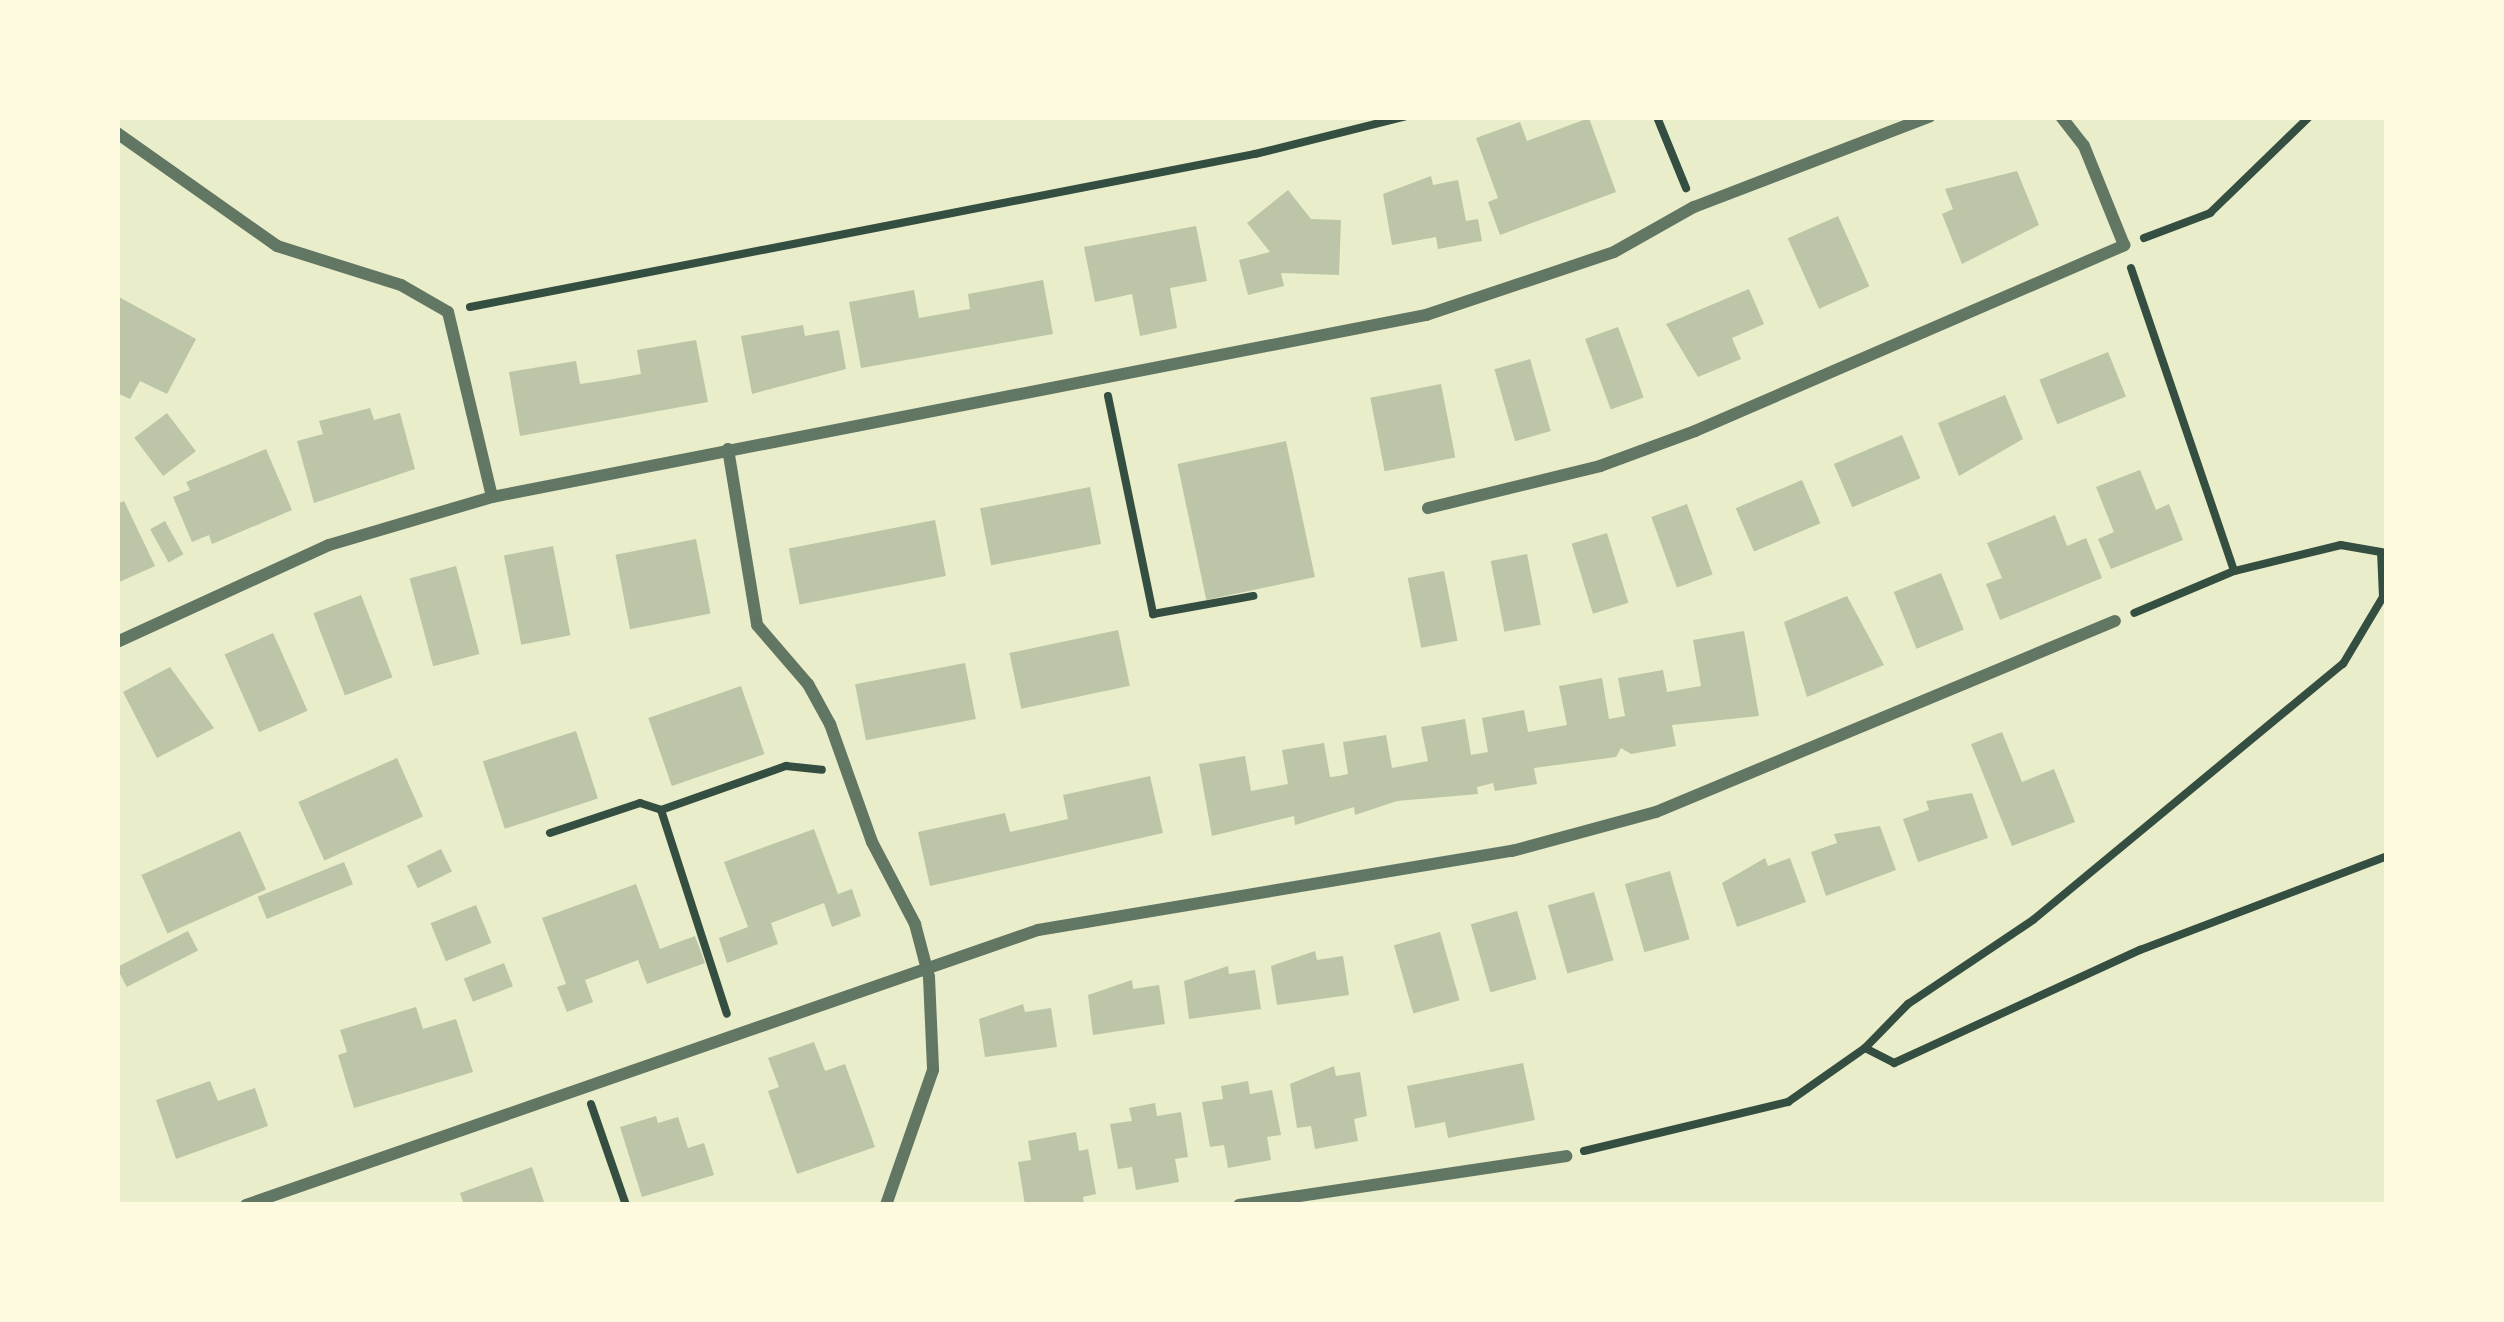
<!DOCTYPE html>
<style>
body{margin:0}
#map{position:relative;width:2504px;height:1322px;overflow:hidden;background:#e9edc9;font-family:"Noto Serif",serif}
div>[style]{position:absolute}
.building>*{inset:0;background:#bcc5a7;transform-origin:0 0}
.path>*{height:8px;margin:-4px;padding:0 4px;transform-origin:4px;border-radius:4px;background:#344e41}
.minor>*{height:12px;margin:-6px;padding:0 6px;transform-origin:6px;border-radius:6px;background:#617663}
span{translate:-50% -50%;white-space:nowrap;text-align:center;line-height:1.15;-webkit-text-stroke:12px #fefae0;paint-order:stroke}
.frame{position:absolute;inset:0;border:120px solid #fefae0;pointer-events:none}
</style>
<div id="map">
<div class="building">
<div style="clip-path:polygon(1589px 118px,1616px 192px,1500px 235px,1488px 202px,1498px 198px,1476px 138px,1520px 122px,1527px 141px)"></div>
<div style="clip-path:polygon(2017px 171px,2039px 225px,1962px 264px,1942px 214px,1953px 209px,1945px 189px)"></div>
<div style="clip-path:polygon(1431px 176px,1433px 185px,1458px 180px,1466px 221px,1478px 219px,1482px 241px,1438px 249px,1436px 237px,1392px 245px,1383px 194px)"></div>
<div style="clip-path:polygon(1288px 190px,1311px 219px,1341px 220px,1339px 275px,1281px 273px,1284px 286px,1248px 295px,1239px 260px,1270px 252px,1247px 223px)"></div>
<div style="left:1838px;top:216px;width:77px;height:55px;rotate:66deg"></div>
<div style="clip-path:polygon(1196px 226px,1207px 281px,1170px 288px,1177px 328px,1140px 336px,1132px 294px,1095px 302px,1084px 247px)"></div>
<div style="clip-path:polygon(1043px 280px,1053px 334px,861px 368px,849px 302px,914px 290px,919px 318px,970px 309px,968px 294px)"></div>
<div style="clip-path:polygon(1749px 289px,1764px 324px,1732px 338px,1741px 359px,1698px 377px,1666px 324px)"></div>
<div style="clip-path:polygon(117px 296px,196px 339px,167px 394px,140px 381px,130px 399px,117px 393px)"></div>
<div style="clip-path:polygon(803px 325px,805px 336px,839px 330px,846px 369px,752px 394px,741px 336px)"></div>
<div style="left:1618px;top:327px;width:75px;height:35px;rotate:70deg"></div>
<div style="clip-path:polygon(696px 340px,708px 402px,520px 436px,509px 372px,576px 361px,580px 384px,608px 380px,641px 374px,637px 350px)"></div>
<div style="left:2108px;top:352px;width:48px;height:74px;rotate:68deg"></div>
<div style="left:1530px;top:359px;width:75px;height:37px;rotate:74deg"></div>
<div style="left:1441px;top:384px;width:75px;height:72px;rotate:79deg"></div>
<div style="clip-path:polygon(2005px 395px,2023px 439px,1959px 476px,1938px 423px)"></div>
<div style="clip-path:polygon(370px 408px,374px 420px,400px 413px,415px 469px,314px 503px,297px 441px,323px 434px,319px 421px)"></div>
<div style="left:167px;top:413px;width:48px;height:41px;rotate:53deg"></div>
<div style="left:1902px;top:435px;width:47px;height:74px;rotate:67deg"></div>
<div style="left:1286px;top:441px;width:139px;height:111px;rotate:78deg"></div>
<div style="clip-path:polygon(266px 449px,292px 510px,212px 544px,209px 535px,192px 542px,173px 497px,190px 490px,186px 482px)"></div>
<div style="clip-path:polygon(2140px 470px,2156px 510px,2169px 504px,2183px 540px,2111px 569px,2098px 539px,2114px 532px,2096px 487px)"></div>
<div style="left:1802px;top:480px;width:47px;height:72px;rotate:67deg"></div>
<div style="left:1090px;top:487px;width:58px;height:112px;rotate:79deg"></div>
<div style="clip-path:polygon(124px 501px,155px 566px,117px 583px,117px 504px)"></div>
<div style="left:1687px;top:504px;width:75px;height:38px;rotate:70deg"></div>
<div style="clip-path:polygon(2055px 515px,2067px 546px,2086px 538px,2102px 578px,2000px 620px,1986px 584px,2002px 578px,1987px 543px)"></div>
<div style="left:935px;top:520px;width:57px;height:149px;rotate:79deg"></div>
<div style="left:165px;top:521px;width:38px;height:17px;rotate:61deg"></div>
<div style="left:1607px;top:533px;width:73px;height:37px;rotate:73deg"></div>
<div style="left:696px;top:539px;width:76px;height:82px;rotate:79deg"></div>
<div style="left:553px;top:546px;width:91px;height:50px;rotate:79deg"></div>
<div style="left:1527px;top:554px;width:72px;height:37px;rotate:79deg"></div>
<div style="left:456px;top:566px;width:91px;height:48px;rotate:75deg"></div>
<div style="left:1444px;top:571px;width:71px;height:37px;rotate:79deg"></div>
<div style="left:1941px;top:573px;width:61px;height:51px;rotate:68deg"></div>
<div style="left:361px;top:595px;width:88px;height:51px;rotate:69deg"></div>
<div style="clip-path:polygon(1847px 596px,1884px 665px,1807px 697px,1784px 622px)"></div>
<div style="left:1118px;top:630px;width:57px;height:111px;rotate:78deg"></div>
<div style="clip-path:polygon(1744px 631px,1759px 716px,1672px 725px,1676px 746px,1631px 754px,1621px 748px,1616px 757px,1534px 768px,1537px 784px,1495px 791px,1493px 783px,1477px 787px,1478px 794px,1397px 801px,1355px 815px,1354px 807px,1295px 825px,1294px 816px,1212px 836px,1199px 764px,1245px 756px,1251px 791px,1288px 784px,1282px 750px,1324px 743px,1330px 777px,1339px 776px,1348px 774px,1343px 742px,1386px 735px,1392px 768px,1428px 761px,1421px 727px,1465px 719px,1471px 755px,1488px 752px,1482px 718px,1524px 710px,1528px 732px,1567px 725px,1559px 686px,1602px 678px,1609px 719px,1625px 716px,1618px 678px,1663px 670px,1667px 692px,1701px 686px,1693px 640px)"></div>
<div style="left:273px;top:633px;width:85px;height:53px;rotate:66deg"></div>
<div style="left:965px;top:663px;width:57px;height:112px;rotate:79deg"></div>
<div style="clip-path:polygon(170px 667px,214px 728px,157px 758px,123px 692px)"></div>
<div style="left:741px;top:686px;width:72px;height:98px;rotate:71deg"></div>
<div style="left:576px;top:731px;width:71px;height:98px;rotate:72deg"></div>
<div style="clip-path:polygon(2002px 732px,2022px 782px,2054px 769px,2075px 822px,2012px 846px,1971px 744px)"></div>
<div style="left:397px;top:758px;width:64px;height:108px;rotate:66deg"></div>
<div style="clip-path:polygon(1150px 776px,1163px 833px,930px 886px,918px 832px,1005px 813px,1010px 832px,1068px 819px,1063px 795px)"></div>
<div style="clip-path:polygon(1972px 793px,1988px 838px,1918px 862px,1903px 819px,1929px 810px,1926px 801px)"></div>
<div style="clip-path:polygon(1880px 826px,1896px 870px,1826px 896px,1811px 852px,1837px 843px,1834px 834px)"></div>
<div style="clip-path:polygon(814px 829px,838px 894px,852px 889px,861px 916px,832px 927px,824px 903px,771px 923px,778px 944px,727px 963px,719px 938px,748px 927px,724px 862px)"></div>
<div style="left:240px;top:831px;width:64px;height:108px;rotate:66deg"></div>
<div style="left:441px;top:849px;width:25px;height:38px;rotate:64deg"></div>
<div style="clip-path:polygon(1765px 858px,1768px 866px,1790px 858px,1806px 902px,1737px 927px,1722px 883px)"></div>
<div style="left:344px;top:862px;width:24px;height:93px;rotate:68deg"></div>
<div style="left:1670px;top:871px;width:71px;height:47px;rotate:74deg"></div>
<div style="clip-path:polygon(636px 884px,660px 949px,695px 936px,705px 963px,647px 984px,638px 960px,585px 980px,593px 1002px,567px 1012px,557px 987px,566px 984px,542px 918px)"></div>
<div style="left:1594px;top:892px;width:71px;height:48px;rotate:74deg"></div>
<div style="left:476px;top:905px;width:41px;height:49px;rotate:68deg"></div>
<div style="left:1517px;top:911px;width:71px;height:48px;rotate:74deg"></div>
<div style="left:188px;top:931px;width:22px;height:80px;rotate:63deg"></div>
<div style="left:1440px;top:932px;width:71px;height:48px;rotate:74deg"></div>
<div style="clip-path:polygon(1315px 951px,1317px 960px,1343px 956px,1349px 995px,1277px 1005px,1271px 966px)"></div>
<div style="left:504px;top:963px;width:25px;height:43px;rotate:69deg"></div>
<div style="clip-path:polygon(1228px 966px,1229px 974px,1255px 970px,1261px 1009px,1189px 1019px,1184px 981px)"></div>
<div style="clip-path:polygon(1132px 980px,1133px 989px,1159px 985px,1165px 1024px,1093px 1035px,1088px 995px)"></div>
<div style="clip-path:polygon(1023px 1004px,1025px 1012px,1051px 1008px,1057px 1047px,985px 1057px,979px 1019px)"></div>
<div style="clip-path:polygon(416px 1007px,423px 1029px,456px 1019px,473px 1072px,354px 1108px,338px 1055px,347px 1052px,340px 1030px)"></div>
<div style="clip-path:polygon(814px 1042px,825px 1071px,845px 1064px,875px 1147px,797px 1174px,768px 1091px,779px 1087px,768px 1058px)"></div>
<div style="clip-path:polygon(1523px 1063px,1535px 1120px,1448px 1138px,1445px 1122px,1415px 1128px,1407px 1086px)"></div>
<div style="clip-path:polygon(1334px 1066px,1336px 1076px,1360px 1072px,1367px 1116px,1354px 1119px,1358px 1141px,1315px 1149px,1311px 1126px,1297px 1128px,1290px 1084px)"></div>
<div style="clip-path:polygon(210px 1081px,218px 1101px,255px 1088px,268px 1126px,176px 1159px,156px 1100px)"></div>
<div style="clip-path:polygon(1248px 1081px,1250px 1094px,1272px 1090px,1281px 1135px,1267px 1137px,1271px 1160px,1228px 1168px,1224px 1145px,1210px 1147px,1202px 1102px,1223px 1099px,1221px 1086px)"></div>
<div style="clip-path:polygon(1155px 1103px,1157px 1116px,1181px 1112px,1188px 1157px,1175px 1159px,1179px 1182px,1136px 1190px,1132px 1167px,1118px 1169px,1110px 1124px,1132px 1121px,1129px 1108px)"></div>
<div style="clip-path:polygon(656px 1116px,658px 1123px,678px 1117px,688px 1148px,704px 1143px,714px 1175px,642px 1197px,620px 1127px)"></div>
<div style="clip-path:polygon(1076px 1132px,1079px 1151px,1088px 1149px,1096px 1194px,1083px 1197px,1084px 1205px,1025px 1205px,1018px 1162px,1031px 1160px,1028px 1141px)"></div>
<div style="clip-path:polygon(532px 1167px,545px 1205px,464px 1205px,460px 1193px)"></div>
</div>
<div class="path">
<div style="left:1657px;top:117px;width:77px;rotate:67.8deg"></div>
<div style="left:2144px;top:238px;width:71px;rotate:-20.7deg"></div>
<div style="left:2210px;top:213px;width:138px;rotate:-44.1deg"></div>
<div style="left:2131px;top:268px;width:320px;rotate:71.2deg"></div>
<div style="left:2234px;top:571px;width:108px;rotate:157.2deg"></div>
<div style="left:470px;top:307px;width:800px;rotate:-11.03deg"></div>
<div style="left:1255px;top:154px;width:153px;rotate:-14deg"></div>
<div style="left:1108px;top:396px;width:223px;rotate:78.3deg"></div>
<div style="left:1153px;top:614px;width:102px;rotate:-10.2deg"></div>
<div style="left:661px;top:810px;width:214px;rotate:72.1deg"></div>
<div style="left:550px;top:833px;width:95px;rotate:-18.4deg"></div>
<div style="left:640px;top:803px;width:22px;rotate:18deg"></div>
<div style="left:661px;top:810px;width:133px;rotate:-19.4deg"></div>
<div style="left:786px;top:766px;width:36px;rotate:6deg"></div>
<div style="left:1865px;top:1048px;width:33px;rotate:27deg"></div>
<div style="left:1894px;top:1063px;width:271px;rotate:-24.7deg"></div>
<div style="left:2140px;top:950px;width:264px;rotate:-20.8deg"></div>
<div style="left:591px;top:1104px;width:107px;rotate:70.9deg"></div>
<div style="left:1584px;top:1151px;width:210px;rotate:-13.5deg"></div>
<div style="left:1788px;top:1102px;width:94px;rotate:-35deg"></div>
<div style="left:1865px;top:1048px;width:62px;rotate:-45.7deg"></div>
<div style="left:1908px;top:1004px;width:151px;rotate:-33.9deg"></div>
<div style="left:2033px;top:920px;width:402px;rotate:-39.6deg"></div>
<div style="left:2343px;top:664px;width:78px;rotate:-59.2deg"></div>
<div style="left:2383px;top:597px;width:45px;rotate:-92.5deg"></div>
<div style="left:2381px;top:552px;width:41px;rotate:-170.1deg"></div>
<div style="left:2341px;top:545px;width:110px;rotate:166.3deg"></div>
</div>
<div class="minor">
<div style="left:117px;top:133px;width:196px;rotate:35.2deg"></div>
<div style="left:277px;top:246px;width:130px;rotate:17.5deg"></div>
<div style="left:401px;top:285px;width:54px;rotate:29.9deg"></div>
<div style="left:448px;top:312px;width:190px;rotate:76.6deg"></div>
<div style="left:728px;top:449px;width:178px;rotate:80.6deg"></div>
<div style="left:757px;top:625px;width:78px;rotate:49.2deg"></div>
<div style="left:808px;top:684px;width:46px;rotate:61.2deg"></div>
<div style="left:830px;top:724px;width:125px;rotate:70.4deg"></div>
<div style="left:872px;top:842px;width:93px;rotate:62.3deg"></div>
<div style="left:915px;top:924px;width:55px;rotate:75.2deg"></div>
<div style="left:929px;top:977px;width:93px;rotate:87.5deg"></div>
<div style="left:933px;top:1070px;width:143px;rotate:109.2deg"></div>
<div style="left:1428px;top:508px;width:177px;rotate:-13.7deg"></div>
<div style="left:1600px;top:466px;width:101px;rotate:-20.2deg"></div>
<div style="left:1695px;top:431px;width:468px;rotate:-23.4deg"></div>
<div style="left:2124px;top:245px;width:107px;rotate:-112deg"></div>
<div style="left:2084px;top:146px;width:37px;rotate:-128deg"></div>
<div style="left:117px;top:642px;width:233px;rotate:-24.6deg"></div>
<div style="left:329px;top:545px;width:170px;rotate:-16.4deg"></div>
<div style="left:492px;top:497px;width:952px;rotate:-11.03deg"></div>
<div style="left:1426px;top:315px;width:198px;rotate:-18.5deg"></div>
<div style="left:1614px;top:252px;width:92px;rotate:-29.4deg"></div>
<div style="left:1694px;top:207px;width:252px;rotate:-21deg"></div>
<div style="left:246px;top:1205px;width:838px;rotate:-19.15deg"></div>
<div style="left:1038px;top:930px;width:481px;rotate:-9.5deg"></div>
<div style="left:1512px;top:851px;width:149px;rotate:-15.2deg"></div>
<div style="left:1656px;top:812px;width:497px;rotate:-22.6deg"></div>
<div style="left:1239px;top:1205px;width:331px;rotate:-8.5deg"></div>
</div>
<div class="frame"></div>
</div>
